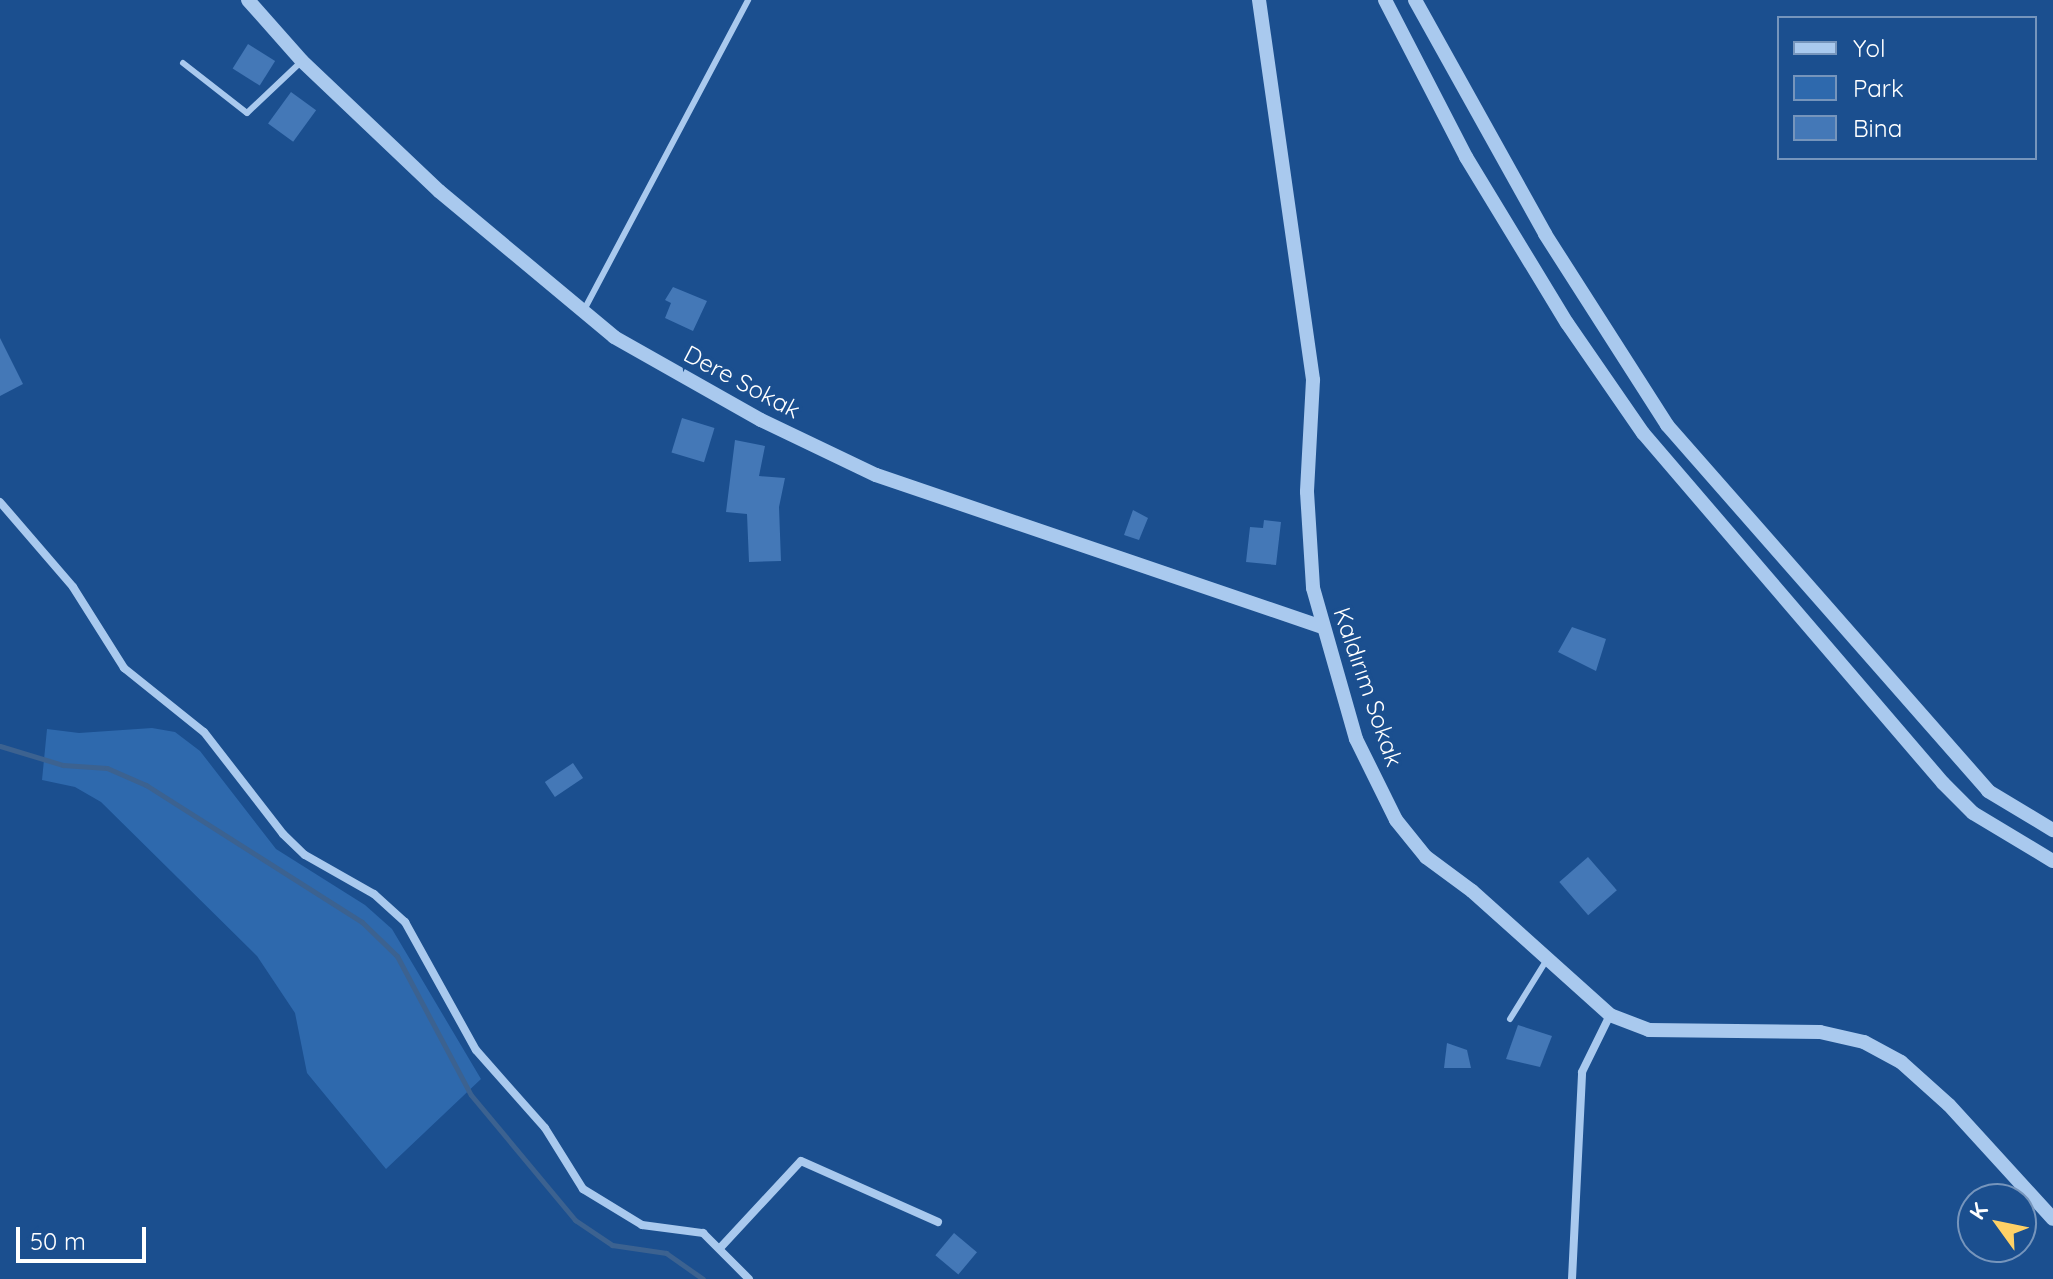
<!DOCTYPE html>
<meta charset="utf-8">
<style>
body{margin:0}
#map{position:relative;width:2053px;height:1279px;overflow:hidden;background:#1b4f8f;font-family:Quicksand,sans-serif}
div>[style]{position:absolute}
.green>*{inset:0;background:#2e69ad}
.stream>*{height:5px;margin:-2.5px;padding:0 2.5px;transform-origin:2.5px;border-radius:2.5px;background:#3c6290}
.building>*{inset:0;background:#4478b7;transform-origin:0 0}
.service>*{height:6px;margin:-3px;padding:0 3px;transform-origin:3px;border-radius:3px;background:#a9c9ee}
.minor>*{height:8px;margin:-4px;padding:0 4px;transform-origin:4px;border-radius:4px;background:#a9c9ee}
.tertiary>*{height:14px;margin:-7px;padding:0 7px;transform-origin:7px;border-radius:7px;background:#a9c9ee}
span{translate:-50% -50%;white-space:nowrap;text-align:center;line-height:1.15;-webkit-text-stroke:7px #1b4f8f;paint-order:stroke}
.street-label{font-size:24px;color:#fff}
.legend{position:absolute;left:1777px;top:16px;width:260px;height:144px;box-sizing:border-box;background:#1b4f8f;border:2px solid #7695bc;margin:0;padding:10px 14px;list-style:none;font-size:24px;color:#fff}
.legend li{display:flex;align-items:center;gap:16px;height:40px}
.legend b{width:40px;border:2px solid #7695bc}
.north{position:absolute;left:1957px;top:1183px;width:80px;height:80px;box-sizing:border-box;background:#1b4f8f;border:2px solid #7695bc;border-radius:50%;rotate:303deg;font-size:22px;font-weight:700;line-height:32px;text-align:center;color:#fff}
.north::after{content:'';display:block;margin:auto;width:28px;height:36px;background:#ffd166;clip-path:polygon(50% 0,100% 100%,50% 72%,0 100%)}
.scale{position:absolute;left:16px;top:1227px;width:130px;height:36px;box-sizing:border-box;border:4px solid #fff;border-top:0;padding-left:10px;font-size:24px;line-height:28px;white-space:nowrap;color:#fff;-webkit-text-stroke:6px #1b4f8f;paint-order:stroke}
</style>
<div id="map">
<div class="green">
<div style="clip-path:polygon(152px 728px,175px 732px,200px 751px,276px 849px,365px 905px,392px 929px,481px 1079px,386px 1169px,307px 1073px,295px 1013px,257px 956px,101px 802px,75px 787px,42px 780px,47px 729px,79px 733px)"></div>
</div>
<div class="stream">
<div style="left:0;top:746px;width:66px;rotate:16.8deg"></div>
<div style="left:63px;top:765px;width:44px;rotate:3.9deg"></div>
<div style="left:107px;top:768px;width:43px;rotate:23.6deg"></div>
<div style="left:146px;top:785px;width:256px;rotate:32.4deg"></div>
<div style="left:362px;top:922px;width:49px;rotate:44.2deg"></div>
<div style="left:397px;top:956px;width:157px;rotate:62deg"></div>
<div style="left:471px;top:1095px;width:163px;rotate:50.2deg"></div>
<div style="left:575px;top:1220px;width:45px;rotate:34deg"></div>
<div style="left:612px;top:1245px;width:55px;rotate:8.4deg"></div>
<div style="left:666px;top:1253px;width:45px;rotate:35.1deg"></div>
</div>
<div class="building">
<div style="left:248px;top:44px;width:32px;height:29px;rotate:32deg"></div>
<div style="left:291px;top:92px;width:31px;height:39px;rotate:36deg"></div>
<div style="clip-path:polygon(673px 287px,707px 301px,693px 331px,665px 318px,671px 303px,665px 300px)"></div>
<div style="clip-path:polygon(0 338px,23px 384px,0 396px)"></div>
<div style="left:682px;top:418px;width:34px;height:36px;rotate:17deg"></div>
<div style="clip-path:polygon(735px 440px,765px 446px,759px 476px,785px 478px,779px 507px,781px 561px,749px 562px,747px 514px,726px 512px)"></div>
<div style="clip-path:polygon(1133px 510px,1148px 518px,1139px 540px,1124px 535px)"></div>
<div style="clip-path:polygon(1264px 520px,1281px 522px,1276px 565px,1246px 562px,1250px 527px,1263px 528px)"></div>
<div style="clip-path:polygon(1572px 627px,1606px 639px,1596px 671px,1558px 652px)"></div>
<div style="left:573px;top:763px;width:18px;height:34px;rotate:56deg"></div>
<div style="left:1588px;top:857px;width:44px;height:38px;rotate:49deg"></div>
<div style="clip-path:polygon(1518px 1025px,1552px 1036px,1540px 1067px,1506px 1059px)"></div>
<div style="clip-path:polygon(1447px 1043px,1467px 1050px,1471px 1068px,1444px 1068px)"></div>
<div style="left:954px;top:1233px;width:30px;height:29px;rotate:40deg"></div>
</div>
<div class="service">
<div style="left:183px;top:63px;width:81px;rotate:38deg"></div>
<div style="left:247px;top:113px;width:76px;rotate:-43.4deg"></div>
<div style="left:584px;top:310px;width:351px;rotate:-62.1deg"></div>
<div style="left:1510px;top:1019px;width:68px;rotate:-58.2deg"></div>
</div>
<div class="minor">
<div style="left:0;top:502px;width:112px;rotate:49.3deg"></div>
<div style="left:73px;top:587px;width:96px;rotate:57.8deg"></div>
<div style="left:124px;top:668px;width:102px;rotate:38.7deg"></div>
<div style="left:204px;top:732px;width:129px;rotate:52.2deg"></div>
<div style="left:283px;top:834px;width:30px;rotate:44deg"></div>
<div style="left:305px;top:855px;width:79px;rotate:29.5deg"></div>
<div style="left:374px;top:894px;width:42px;rotate:42.1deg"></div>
<div style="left:405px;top:922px;width:146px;rotate:61deg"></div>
<div style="left:476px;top:1050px;width:104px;rotate:48.5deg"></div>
<div style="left:545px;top:1128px;width:72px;rotate:58.1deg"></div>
<div style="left:583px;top:1189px;width:69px;rotate:31.4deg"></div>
<div style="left:642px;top:1225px;width:62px;rotate:7.5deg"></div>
<div style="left:703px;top:1233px;width:65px;rotate:45deg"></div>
<div style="left:721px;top:1247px;width:117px;rotate:-47.1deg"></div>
<div style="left:801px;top:1161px;width:150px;rotate:24deg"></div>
<div style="left:1572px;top:1279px;width:207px;rotate:-87.2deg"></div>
<div style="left:1582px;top:1072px;width:64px;rotate:-63.8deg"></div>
</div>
<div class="tertiary">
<div style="left:248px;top:0;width:81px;rotate:48.5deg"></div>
<div style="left:302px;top:61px;width:189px;rotate:43.5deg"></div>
<div style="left:439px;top:191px;width:228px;rotate:39.8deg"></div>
<div style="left:614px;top:337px;width:169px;rotate:29.5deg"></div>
<div style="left:761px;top:420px;width:127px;rotate:25.6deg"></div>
<div style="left:876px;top:475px;width:471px;rotate:18.8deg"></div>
<div style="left:1259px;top:0;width:384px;rotate:81.9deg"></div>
<div style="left:1313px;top:380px;width:112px;rotate:93.1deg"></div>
<div style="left:1307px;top:492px;width:96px;rotate:86.4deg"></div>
<div style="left:1313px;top:588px;width:157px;rotate:74.1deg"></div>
<div style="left:1356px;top:739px;width:90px;rotate:63.7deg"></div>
<div style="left:1396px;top:820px;width:48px;rotate:51deg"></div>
<div style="left:1426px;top:857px;width:57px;rotate:36.5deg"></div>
<div style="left:1472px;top:891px;width:186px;rotate:41.9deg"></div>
<div style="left:1610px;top:1015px;width:42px;rotate:21deg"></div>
<div style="left:1649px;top:1030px;width:171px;rotate:0.7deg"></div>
<div style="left:1820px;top:1032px;width:45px;rotate:12.8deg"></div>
<div style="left:1864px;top:1042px;width:42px;rotate:28.4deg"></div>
<div style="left:1901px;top:1062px;width:64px;rotate:41.9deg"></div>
<div style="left:1949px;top:1105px;width:154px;rotate:47.6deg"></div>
<div style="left:1385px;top:0;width:177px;rotate:62.7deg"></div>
<div style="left:1466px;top:157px;width:194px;rotate:58.7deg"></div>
<div style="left:1567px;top:323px;width:134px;rotate:55.4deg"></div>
<div style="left:1643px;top:433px;width:461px;rotate:49.4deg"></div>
<div style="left:1943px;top:783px;width:42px;rotate:45deg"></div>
<div style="left:1973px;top:813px;width:93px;rotate:31deg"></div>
<div style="left:1415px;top:0;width:268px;rotate:60.9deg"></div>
<div style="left:1545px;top:234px;width:227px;rotate:57.4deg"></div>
<div style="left:1667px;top:425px;width:487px;rotate:48.7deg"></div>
<div style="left:1988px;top:791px;width:76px;rotate:31deg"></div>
</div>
<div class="street-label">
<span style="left:742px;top:382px;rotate:28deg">Dere Sokak</span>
<span style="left:1368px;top:687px;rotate:71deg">Kaldırım Sokak</span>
</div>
<ul class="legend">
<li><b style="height:10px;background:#a9c9ee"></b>Yol</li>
<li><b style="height:22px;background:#2e69ad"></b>Park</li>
<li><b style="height:22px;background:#4478b7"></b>Bina</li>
</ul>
<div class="north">K</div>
<div class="scale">50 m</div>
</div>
